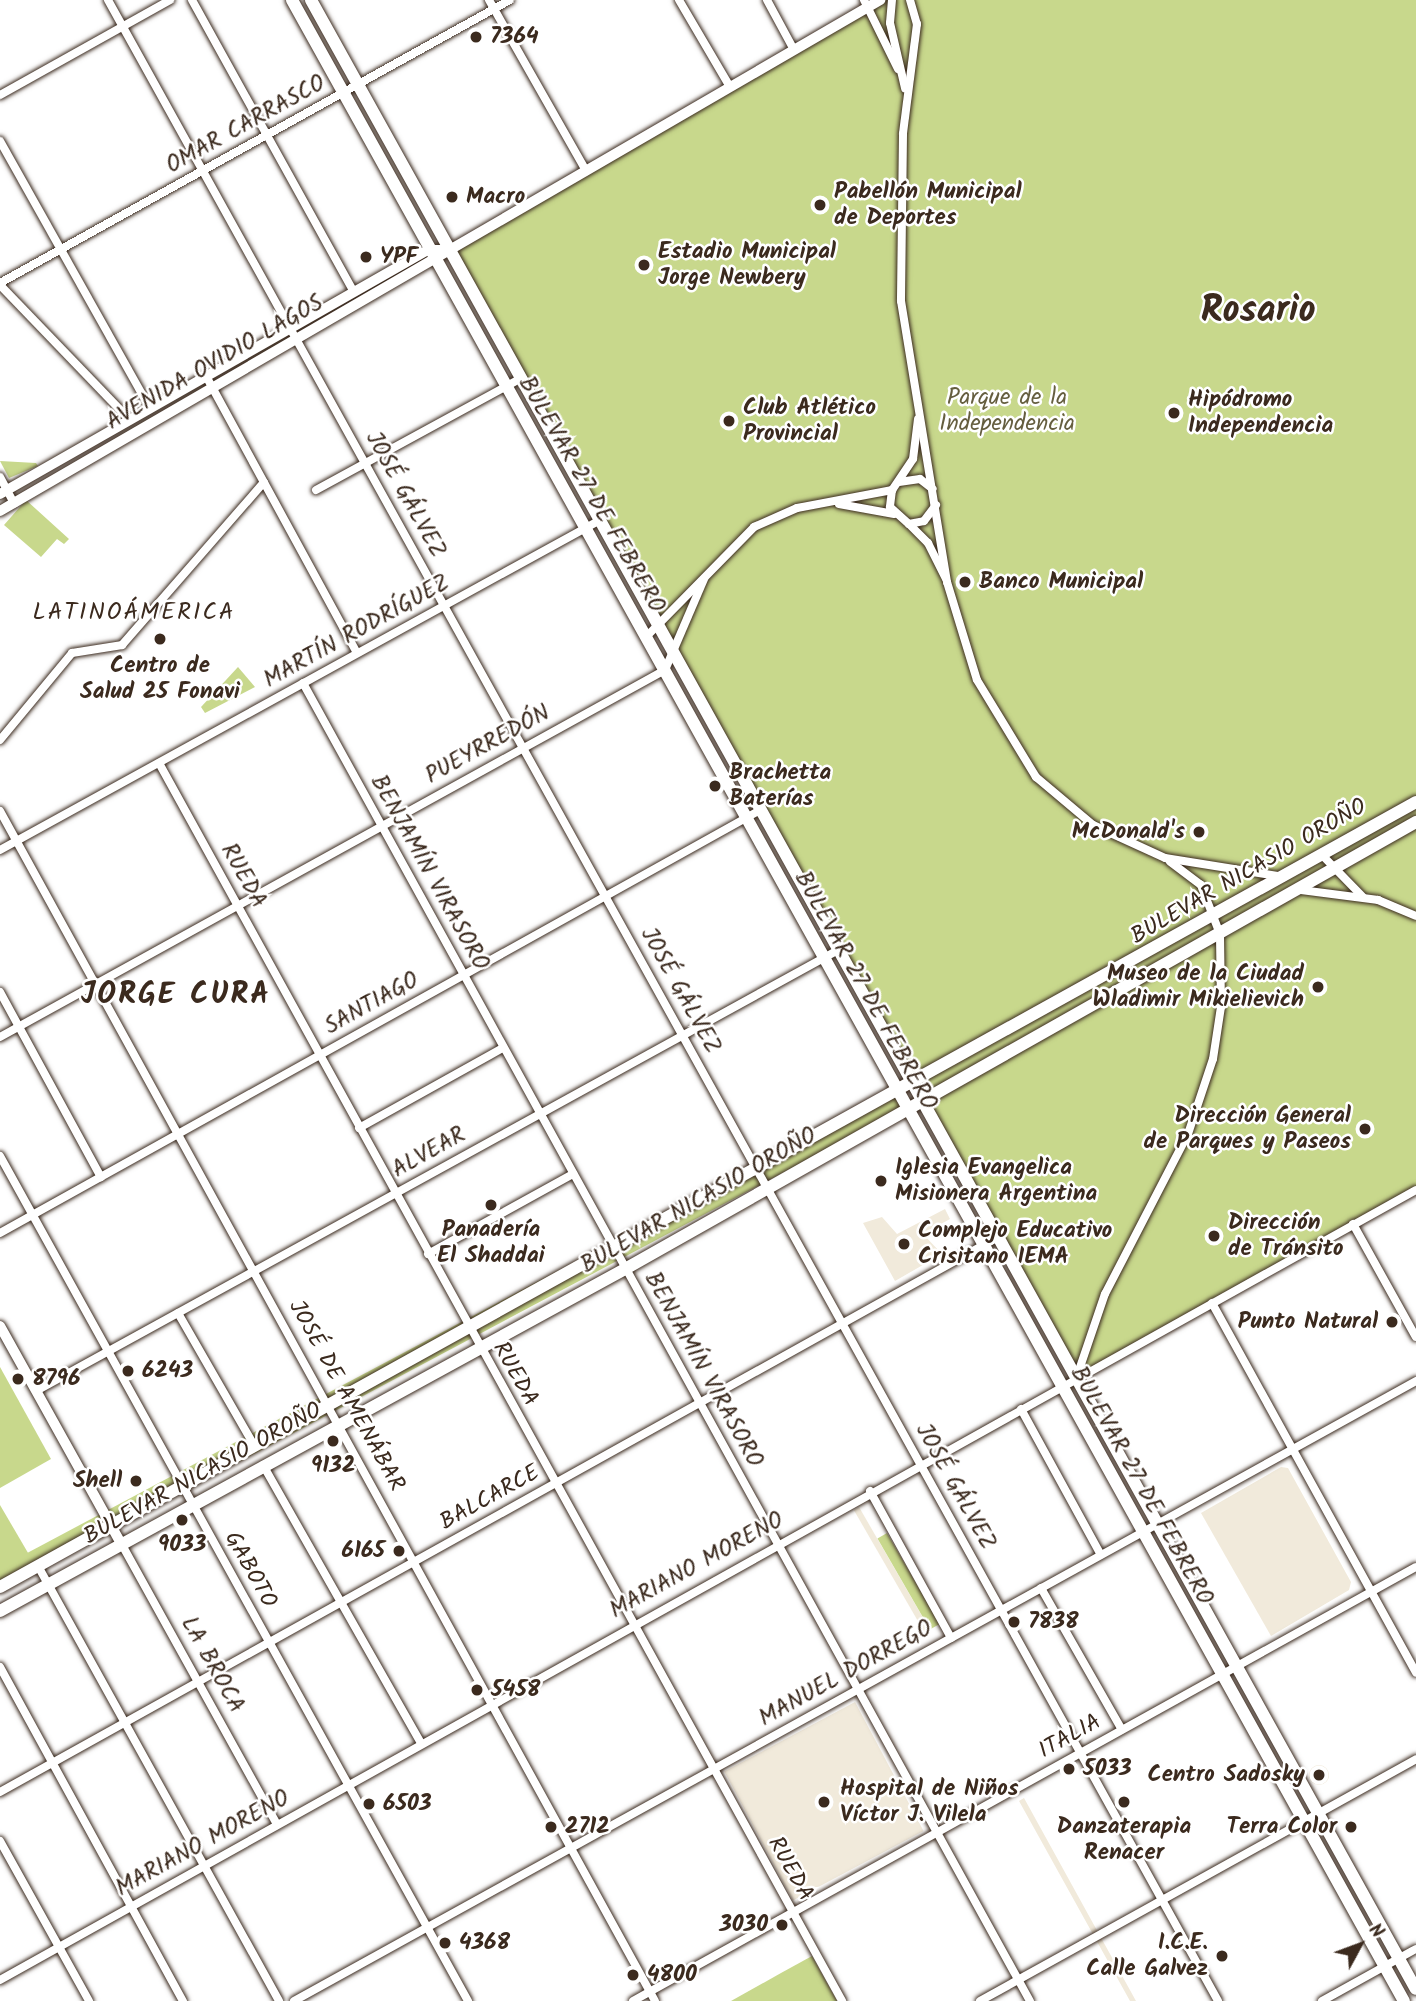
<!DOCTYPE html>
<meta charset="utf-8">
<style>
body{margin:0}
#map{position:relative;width:1416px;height:2001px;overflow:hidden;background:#fff;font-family:Kalam,sans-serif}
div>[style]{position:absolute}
.built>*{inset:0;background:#f1eadb;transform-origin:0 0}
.round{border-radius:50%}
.green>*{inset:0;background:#c8d88c;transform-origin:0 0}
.roads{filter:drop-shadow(0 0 2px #3b2a1e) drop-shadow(0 0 2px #3b2a1e)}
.street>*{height:8px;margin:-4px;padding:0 4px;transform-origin:4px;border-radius:4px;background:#fff}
.secondary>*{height:10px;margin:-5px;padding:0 5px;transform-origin:5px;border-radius:5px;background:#fff}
.primary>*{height:12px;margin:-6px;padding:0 6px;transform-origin:6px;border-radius:6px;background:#fff}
.dots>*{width:19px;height:19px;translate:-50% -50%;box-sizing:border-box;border:4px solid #fff;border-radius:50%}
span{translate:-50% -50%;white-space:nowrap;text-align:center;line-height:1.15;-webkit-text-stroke:5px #fff;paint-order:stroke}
.poi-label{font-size:23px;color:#3b2a1e;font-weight:700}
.left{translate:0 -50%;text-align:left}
.right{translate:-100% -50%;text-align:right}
.street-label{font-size:23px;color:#3b2a1e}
.park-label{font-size:23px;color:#655e3f}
.neighbourhood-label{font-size:24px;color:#3b2a1e;letter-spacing:2px}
.district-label{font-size:30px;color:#3b2a1e;font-weight:700;letter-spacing:2px}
.town-label{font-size:37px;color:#3b2a1e;font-weight:700}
.north{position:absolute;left:1325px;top:1910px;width:70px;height:70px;-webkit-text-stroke:5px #fff;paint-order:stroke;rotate:49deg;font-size:19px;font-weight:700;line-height:28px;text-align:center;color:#3b2a1e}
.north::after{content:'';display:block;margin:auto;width:24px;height:32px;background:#3b2a1e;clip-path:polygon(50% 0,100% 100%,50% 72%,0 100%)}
</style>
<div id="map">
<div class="built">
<div style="clip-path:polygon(945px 1209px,950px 1219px,923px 1234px,942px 1254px,895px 1281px,863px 1223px,882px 1217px,897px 1234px)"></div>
<div style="clip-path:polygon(1281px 1467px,1288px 1468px,1351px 1582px,1349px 1590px,1271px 1636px,1201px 1513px)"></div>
<div style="left:859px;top:1507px;width:142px;height:6px;rotate:60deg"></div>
<div style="left:855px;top:1702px;width:146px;height:148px;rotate:62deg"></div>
<div class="round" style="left:1309px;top:1765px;width:20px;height:20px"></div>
<div style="clip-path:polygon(1024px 1798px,1094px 1925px,1136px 2001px,1130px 2001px,1019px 1801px)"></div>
</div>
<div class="green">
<div style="clip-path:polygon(880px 0,1416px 0,1416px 1190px,1076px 1379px,450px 250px)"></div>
<div style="clip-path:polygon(0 461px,36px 463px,38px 466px,9px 478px)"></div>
<div style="clip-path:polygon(26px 500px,69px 539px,64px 544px,57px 539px,41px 557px,4px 525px)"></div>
<div style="clip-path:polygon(238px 667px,255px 687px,205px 713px,201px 707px)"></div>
<div style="left:896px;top:1091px;width:19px;height:1024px;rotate:62deg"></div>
<div style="clip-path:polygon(0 1367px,51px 1459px,0 1488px)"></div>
<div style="clip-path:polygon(0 1505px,31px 1558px,0 1575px)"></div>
<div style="left:887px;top:1533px;width:105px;height:11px;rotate:60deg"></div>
<div style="clip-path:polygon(812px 1956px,837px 2001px,731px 2001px,781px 1973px)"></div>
</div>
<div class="roads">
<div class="street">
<div style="left:108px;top:0;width:2288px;rotate:60.98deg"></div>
<div style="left:192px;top:0;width:334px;rotate:61deg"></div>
<div style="left:489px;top:0;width:197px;rotate:60.4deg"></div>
<div style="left:679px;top:0;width:101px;rotate:59.6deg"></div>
<div style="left:767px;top:0;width:57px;rotate:61.6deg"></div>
<div style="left:864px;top:0;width:77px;rotate:63.8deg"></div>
<div style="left:892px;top:0;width:23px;rotate:95deg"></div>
<div style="left:890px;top:23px;width:67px;rotate:77deg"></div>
<div style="left:910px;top:0;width:25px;rotate:74deg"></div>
<div style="left:917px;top:24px;width:111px;rotate:97.3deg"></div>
<div style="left:903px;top:134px;width:167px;rotate:90.7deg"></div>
<div style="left:901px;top:301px;width:285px;rotate:80.7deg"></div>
<div style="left:947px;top:582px;width:102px;rotate:73deg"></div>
<div style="left:977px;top:680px;width:114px;rotate:58.7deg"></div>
<div style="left:1036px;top:777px;width:75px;rotate:40.1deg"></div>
<div style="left:1093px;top:825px;width:79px;rotate:24.6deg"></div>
<div style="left:1165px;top:858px;width:114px;rotate:9.1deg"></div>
<div style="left:0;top:95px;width:195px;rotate:-29.2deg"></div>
<div style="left:0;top:141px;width:306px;rotate:60.7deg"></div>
<div style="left:0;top:283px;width:583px;rotate:-29.03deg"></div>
<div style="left:0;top:285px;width:187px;rotate:46.1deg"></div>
<div style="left:206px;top:376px;width:315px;rotate:61.4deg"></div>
<div style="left:918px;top:419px;width:40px;rotate:97.1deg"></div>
<div style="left:913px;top:459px;width:37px;rotate:124deg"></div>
<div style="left:892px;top:490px;width:17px;rotate:97deg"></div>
<div style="left:890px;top:507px;width:25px;rotate:42deg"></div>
<div style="left:909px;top:524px;width:15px;rotate:-11deg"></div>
<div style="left:924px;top:521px;width:20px;rotate:-53deg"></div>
<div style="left:0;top:477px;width:30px;rotate:62deg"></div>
<div style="left:899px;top:482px;width:21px;rotate:-8deg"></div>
<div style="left:920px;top:479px;width:16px;rotate:38deg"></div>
<div style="left:316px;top:490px;width:234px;rotate:-28.6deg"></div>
<div style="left:839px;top:504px;width:56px;rotate:10.3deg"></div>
<div style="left:909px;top:524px;width:27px;rotate:45deg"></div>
<div style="left:928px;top:543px;width:40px;rotate:63.4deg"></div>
<div style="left:647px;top:636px;width:153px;rotate:-45.5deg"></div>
<div style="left:754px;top:527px;width:47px;rotate:-23.8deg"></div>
<div style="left:797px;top:508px;width:97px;rotate:-10.7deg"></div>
<div style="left:303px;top:683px;width:1505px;rotate:61.12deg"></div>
<div style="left:0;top:740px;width:113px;rotate:-50.4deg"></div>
<div style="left:72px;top:653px;width:51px;rotate:-9.1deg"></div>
<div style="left:122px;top:645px;width:216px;rotate:-48.9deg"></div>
<div style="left:159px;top:763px;width:1414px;rotate:61.11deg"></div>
<div style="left:0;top:811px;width:1358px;rotate:61.17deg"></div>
<div style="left:0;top:850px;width:685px;rotate:-28.81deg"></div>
<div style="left:1321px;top:854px;width:60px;rotate:45.7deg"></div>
<div style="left:1301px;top:890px;width:78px;rotate:7.4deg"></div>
<div style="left:1378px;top:900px;width:41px;rotate:22.8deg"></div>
<div style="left:0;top:992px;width:211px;rotate:61.4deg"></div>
<div style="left:0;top:1037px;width:760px;rotate:-28.89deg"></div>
<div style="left:665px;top:670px;width:99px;rotate:-66.8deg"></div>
<div style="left:359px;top:1128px;width:165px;rotate:-29.1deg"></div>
<div style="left:0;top:1156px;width:966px;rotate:61.02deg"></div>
<div style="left:1353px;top:1224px;width:129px;rotate:60.9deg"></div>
<div style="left:0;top:1233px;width:872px;rotate:-29.09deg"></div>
<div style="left:428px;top:1254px;width:166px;rotate:-28.9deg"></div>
<div style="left:1212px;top:1303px;width:422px;rotate:61.1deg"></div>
<div style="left:178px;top:1313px;width:152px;rotate:60.1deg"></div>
<div style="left:1076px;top:1379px;width:90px;rotate:-71.2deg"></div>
<div style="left:1105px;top:1294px;width:180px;rotate:-62.6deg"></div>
<div style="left:1188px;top:1134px;width:79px;rotate:-71.6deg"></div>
<div style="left:1213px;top:1059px;width:53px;rotate:-81.3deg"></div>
<div style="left:1221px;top:1007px;width:73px;rotate:-90.8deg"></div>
<div style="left:1220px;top:934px;width:53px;rotate:-111.2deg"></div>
<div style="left:1201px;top:885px;width:39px;rotate:-143deg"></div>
<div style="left:36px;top:1391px;width:917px;rotate:-28.8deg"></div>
<div style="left:1021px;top:1409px;width:166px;rotate:61.3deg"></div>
<div style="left:263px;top:1465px;width:320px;rotate:60.4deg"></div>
<div style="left:870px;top:1491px;width:168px;rotate:61.1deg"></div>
<div style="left:121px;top:1543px;width:321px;rotate:61deg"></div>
<div style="left:38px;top:1566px;width:497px;rotate:61deg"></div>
<div style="left:1041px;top:1588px;width:163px;rotate:60.3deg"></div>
<div style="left:0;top:1667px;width:381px;rotate:61.3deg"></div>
<div style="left:0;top:1792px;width:1142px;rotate:-29.08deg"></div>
<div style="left:0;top:1841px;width:183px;rotate:60.9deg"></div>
<div style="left:0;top:1980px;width:1621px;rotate:-29.16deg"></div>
<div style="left:294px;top:2001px;width:1282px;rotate:-28.92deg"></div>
<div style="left:633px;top:2001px;width:895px;rotate:-29deg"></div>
<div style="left:980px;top:2001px;width:499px;rotate:-29deg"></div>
<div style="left:1322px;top:2001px;width:107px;rotate:-29deg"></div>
</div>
<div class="secondary">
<div style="left:0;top:494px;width:493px;rotate:-29.7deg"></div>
<div style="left:428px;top:250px;width:22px"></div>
<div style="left:0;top:511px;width:1018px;rotate:-30.14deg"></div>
<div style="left:0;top:1326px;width:248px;rotate:60.9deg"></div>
</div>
<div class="primary">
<div style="left:292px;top:0;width:2289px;rotate:60.94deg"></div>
<div style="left:311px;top:0;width:2275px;rotate:60.95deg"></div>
<div style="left:0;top:1587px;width:1619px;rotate:-29deg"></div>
<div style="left:0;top:1611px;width:712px;rotate:-28.69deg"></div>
<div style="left:625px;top:1269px;width:909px;rotate:-29.47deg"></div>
</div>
</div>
<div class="dots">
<div style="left:476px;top:37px;background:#3b2a1e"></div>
<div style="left:452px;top:197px;background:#3b2a1e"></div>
<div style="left:820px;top:205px;background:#3b2a1e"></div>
<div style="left:366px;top:257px;background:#3b2a1e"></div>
<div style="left:644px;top:265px;background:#3b2a1e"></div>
<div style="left:1174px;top:413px;background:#3b2a1e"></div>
<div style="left:729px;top:421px;background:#3b2a1e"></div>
<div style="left:965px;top:582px;background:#3b2a1e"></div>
<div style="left:160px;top:639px;background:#3b2a1e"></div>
<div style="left:715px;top:786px;background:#3b2a1e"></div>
<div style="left:1199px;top:832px;background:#3b2a1e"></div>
<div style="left:1318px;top:987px;background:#3b2a1e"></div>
<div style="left:1365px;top:1129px;background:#3b2a1e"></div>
<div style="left:881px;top:1181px;background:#3b2a1e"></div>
<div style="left:491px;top:1205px;background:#3b2a1e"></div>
<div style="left:1214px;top:1236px;background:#3b2a1e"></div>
<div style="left:904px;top:1244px;background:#3b2a1e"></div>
<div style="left:1392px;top:1322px;background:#3b2a1e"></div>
<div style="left:128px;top:1371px;background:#3b2a1e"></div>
<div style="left:18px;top:1379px;background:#3b2a1e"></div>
<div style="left:333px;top:1441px;background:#3b2a1e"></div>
<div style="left:136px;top:1481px;background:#3b2a1e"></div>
<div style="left:182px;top:1520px;background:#3b2a1e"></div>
<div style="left:399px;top:1551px;background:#3b2a1e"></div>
<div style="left:1014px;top:1622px;background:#3b2a1e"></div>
<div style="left:477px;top:1690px;background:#3b2a1e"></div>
<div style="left:1069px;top:1769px;background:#3b2a1e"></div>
<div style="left:1319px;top:1775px;background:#3b2a1e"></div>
<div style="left:824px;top:1802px;background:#3b2a1e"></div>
<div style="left:1124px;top:1802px;background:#3b2a1e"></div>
<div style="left:369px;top:1804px;background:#3b2a1e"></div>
<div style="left:551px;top:1827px;background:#3b2a1e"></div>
<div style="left:1351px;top:1827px;background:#3b2a1e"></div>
<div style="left:782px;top:1925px;background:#3b2a1e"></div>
<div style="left:445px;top:1943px;background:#3b2a1e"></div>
<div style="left:1222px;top:1956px;background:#3b2a1e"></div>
<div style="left:633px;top:1975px;background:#3b2a1e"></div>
</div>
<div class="poi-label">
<span class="left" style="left:490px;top:37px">7364</span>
<span class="left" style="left:834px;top:205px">Pabellón Municipal<br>de Deportes</span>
<span class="left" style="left:466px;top:197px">Macro</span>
<span class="left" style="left:658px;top:265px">Estadio Municipal<br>Jorge Newbery</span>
<span class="left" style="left:380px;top:257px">YPF</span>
<span class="left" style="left:1188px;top:413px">Hipódromo<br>Independencia</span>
<span class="left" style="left:743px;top:421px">Club Atlético<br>Provincial</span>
<span class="left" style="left:979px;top:582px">Banco Municipal</span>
<span style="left:160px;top:679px">Centro de<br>Salud 25 Fonavi</span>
<span class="left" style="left:729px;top:786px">Brachetta<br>Baterías</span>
<span class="right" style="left:1185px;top:832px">McDonald's</span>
<span class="right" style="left:1304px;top:987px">Museo de la Ciudad<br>Wladimir Mikielievich</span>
<span class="right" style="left:1351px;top:1129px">Dirección General<br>de Parques y Paseos</span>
<span class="left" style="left:895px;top:1181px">Iglesia Evangelica<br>Misionera Argentina</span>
<span class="left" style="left:1228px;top:1236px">Dirección<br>de Tránsito</span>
<span style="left:491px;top:1243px">Panadería<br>El Shaddai</span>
<span class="left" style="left:918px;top:1244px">Complejo Educativo<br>Crisitano IEMA</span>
<span class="right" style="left:1378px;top:1322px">Punto Natural</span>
<span class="left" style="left:142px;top:1371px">6243</span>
<span class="left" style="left:32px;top:1379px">8796</span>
<span style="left:333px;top:1466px">9132</span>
<span class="right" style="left:122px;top:1481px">Shell</span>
<span style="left:182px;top:1545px">9033</span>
<span class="right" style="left:385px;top:1551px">6165</span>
<span class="left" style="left:1028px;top:1622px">7838</span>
<span class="left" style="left:491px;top:1690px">5458</span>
<span class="left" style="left:1083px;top:1769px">5033</span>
<span class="right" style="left:1305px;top:1775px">Centro Sadosky</span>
<span class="left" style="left:840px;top:1802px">Hospital de Niños<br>Víctor J. Vilela</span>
<span class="left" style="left:383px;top:1804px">6503</span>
<span class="left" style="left:565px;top:1827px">2712</span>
<span style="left:1124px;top:1840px">Danzaterapia<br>Renacer</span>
<span class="right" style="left:1337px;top:1827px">Terra Color</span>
<span class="right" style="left:768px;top:1925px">3030</span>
<span class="left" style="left:459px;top:1943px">4368</span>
<span class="right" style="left:1208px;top:1956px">I.C.E.<br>Calle Galvez</span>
<span class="left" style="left:647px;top:1975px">4800</span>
</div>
<div class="street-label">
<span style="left:246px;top:125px;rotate:-29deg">OMAR CARRASCO</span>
<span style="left:215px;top:363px;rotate:-30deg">AVENIDA OVIDIO LAGOS</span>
<span style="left:405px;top:495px;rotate:61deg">JOSÉ GÁLVEZ</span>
<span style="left:591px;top:495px;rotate:60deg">BULEVAR 27 DE FEBRERO</span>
<span style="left:357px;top:632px;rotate:-29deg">MARTÍN RODRÍGUEZ</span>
<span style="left:488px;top:745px;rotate:-29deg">PUEYRREDÓN</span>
<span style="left:1249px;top:872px;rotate:-30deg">BULEVAR NICASIO OROÑO</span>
<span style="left:429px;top:873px;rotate:61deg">BENJAMÍN VIRASORO</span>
<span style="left:243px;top:876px;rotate:61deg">RUEDA</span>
<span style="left:680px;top:991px;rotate:61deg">JOSÉ GÁLVEZ</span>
<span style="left:865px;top:991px;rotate:61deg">BULEVAR 27 DE FEBRERO</span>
<span style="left:372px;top:1004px;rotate:-29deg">SANTIAGO</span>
<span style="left:429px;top:1153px;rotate:-29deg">ALVEAR</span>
<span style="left:699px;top:1201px;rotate:-30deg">BULEVAR NICASIO OROÑO</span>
<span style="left:703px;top:1370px;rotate:61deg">BENJAMÍN VIRASORO</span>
<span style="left:515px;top:1374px;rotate:61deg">RUEDA</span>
<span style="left:346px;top:1396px;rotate:61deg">JOSÉ DE AMENÁBAR</span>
<span style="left:203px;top:1474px;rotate:-29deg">BULEVAR NICASIO OROÑO</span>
<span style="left:1141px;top:1486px;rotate:61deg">BULEVAR 27 DE FEBRERO</span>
<span style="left:955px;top:1487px;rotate:61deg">JOSÉ GÁLVEZ</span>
<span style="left:490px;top:1498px;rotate:-29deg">BALCARCE</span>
<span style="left:697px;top:1566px;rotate:-29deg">MARIANO MORENO</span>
<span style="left:250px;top:1570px;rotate:61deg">GABOTO</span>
<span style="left:212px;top:1665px;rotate:61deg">LA BROCA</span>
<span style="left:846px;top:1674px;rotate:-29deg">MANUEL DORREGO</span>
<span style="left:1070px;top:1737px;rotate:-29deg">ITALIA</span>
<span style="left:203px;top:1844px;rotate:-29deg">MARIANO MORENO</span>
<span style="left:790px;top:1869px;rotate:61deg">RUEDA</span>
</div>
<div class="park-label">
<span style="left:1007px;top:411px">Parque de la<br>Independencia</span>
</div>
<div class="neighbourhood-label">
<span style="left:134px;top:613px">LATINOÁMERICA</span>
</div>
<div class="district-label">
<span style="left:176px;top:995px">JORGE CURA</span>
</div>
<div class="town-label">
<span style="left:1258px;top:312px">Rosario</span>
</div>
<div class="north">N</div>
</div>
